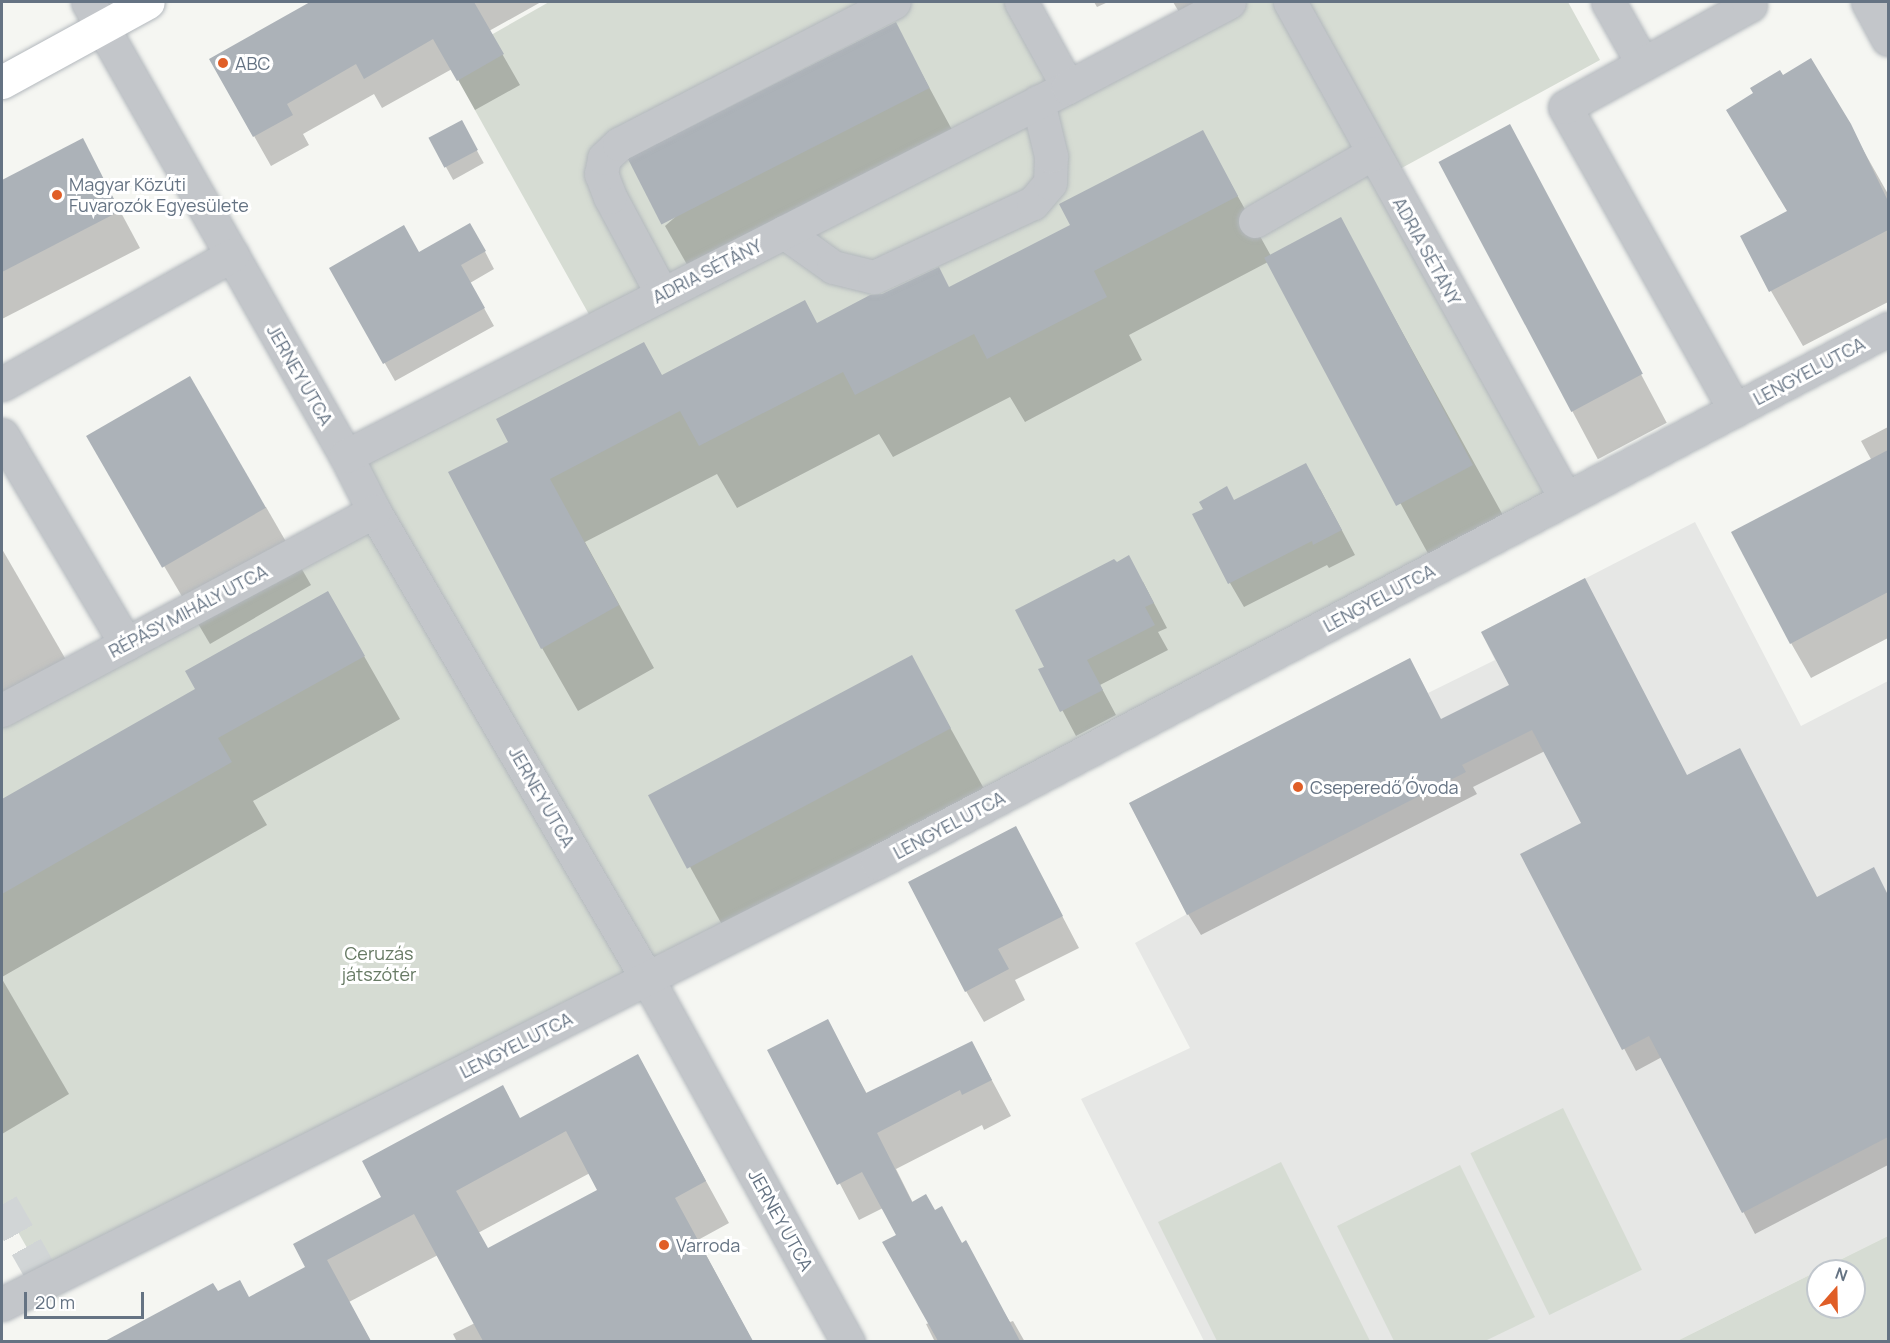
<!DOCTYPE html>
<meta charset="utf-8">
<style>
body{margin:0}
#map{position:relative;width:1890px;height:1343px;overflow:hidden;background:#f5f6f2;font-family:Manrope,sans-serif}
div>[style]{position:absolute}
.built>*{inset:0;background:#e6e7e5}
.green>*{inset:0;background:#d6dcd3;transform-origin:0 0}
.shadow>*{inset:0;background:#0003;transform-origin:0 0}
.building>*{inset:0;background:#acb2b8;transform-origin:0 0}
.street-tunnel>*{height:33px;margin-top:-16.5px;transform-origin:0;background:repeating-linear-gradient(90deg,#d1d5d6 0 33px,transparent 0 49px)}
.roads{filter:drop-shadow(0 0 2px #b3b8bd) drop-shadow(0 0 2px #b3b8bd)}
.street>*{height:33px;margin:-16.5px;padding:0 16.5px;transform-origin:16.5px;border-radius:16.5px;background:#c3c6ca}
.secondary>*{height:33px;margin:-16.5px;padding:0 16.5px;transform-origin:16.5px;border-radius:16.5px;background:#fff}
.dots>*{width:16px;height:16px;translate:-50% -50%;box-sizing:border-box;border:3px solid #fff;border-radius:50%}
span{translate:-50% -50%;white-space:nowrap;text-align:center;line-height:1.15;-webkit-text-stroke:6px #fff;paint-order:stroke}
.poi-label{font-size:18px;color:#657383}
.left{translate:0 -50%;text-align:left}
.street-label{font-size:18px;color:#657383}
.park-label{font-size:18px;color:#677a64}
.frame{position:absolute;inset:0;border:3px solid #657383;pointer-events:none}
.north{position:absolute;left:1806px;top:1259px;width:60px;height:60px;box-sizing:border-box;background:#fff;border:2px solid #c1c7cd;border-radius:50%;rotate:20deg;font-size:16px;font-weight:700;line-height:24px;text-align:center;color:#657383}
.north::after{content:'';display:block;margin:auto;width:21px;height:27px;background:#e05e27;clip-path:polygon(50% 0,100% 100%,50% 72%,0 100%)}
.scale{position:absolute;left:24px;top:1292px;width:120px;height:27px;box-sizing:border-box;border:3px solid #657383;border-top:0;padding-left:8px;font-size:18px;line-height:21px;white-space:nowrap;color:#657383;-webkit-text-stroke:4px #fff;paint-order:stroke}
</style>
<div id="map">
<div class="built">
<div style="clip-path:polygon(1695px 522px,1801px 726px,1888px 681px,1888px 1236px,1677px 1341px,1204px 1341px,1081px 1099px,1190px 1048px,1135px 943px,1187px 914px,1129px 803px,1410px 658px,1428px 693px,1495px 660px,1481px 632px)"></div>
</div>
<div class="green">
<div style="clip-path:polygon(549px 2px,1022px 2px,1067px 84px,1228px 2px,1568px 2px,1600px 60px,1387px 176px,1566px 499px,46px 1281px,2px 1204px,2px 716px,374px 511px,346px 456px,596px 327px,447px 60px)"></div>
<div style="left:1563px;top:1108px;width:180px;height:103px;rotate:64deg"></div>
<div style="clip-path:polygon(1281px 1162px,1370px 1341px,1217px 1341px,1158px 1222px)"></div>
<div style="clip-path:polygon(1460px 1165px,1535px 1317px,1485px 1341px,1394px 1341px,1337px 1226px)"></div>
<div style="clip-path:polygon(evenodd,1888px 1236px,1888px 1341px,1677px 1341px,1888px 1236px,1818px 1271px,1854px 1271px,1854px 1307px,1818px 1307px,1818px 1271px)"></div>
</div>
<div class="shadow">
<div style="clip-path:polygon(312px 2px,541px 2px,489px 31px,520px 85px,475px 110px,452px 69px,382px 108px,374px 94px,303px 134px,309px 145px,271px 166px,211px 60px)"></div>
<div style="clip-path:polygon(1094px 2px,1108px 2px,1097px 7px)"></div>
<div style="clip-path:polygon(1173px 2px,1224px 2px,1185px 22px)"></div>
<div style="clip-path:polygon(895px 24px,964px 152px,701px 289px,665px 226px)"></div>
<div style="clip-path:polygon(1783px 77px,1849px 125px,1888px 194px,1888px 302px,1803px 346px,1771px 291px,1788px 212px,1755px 94px)"></div>
<div style="left:461px;top:122px;width:47px;height:35px;rotate:61deg"></div>
<div style="left:1509px;top:126px;width:336px;height:78px;rotate:62deg"></div>
<div style="clip-path:polygon(1202px 132px,1271px 256px,1340px 219px,1510px 528px,1436px 568px,1268px 262px,1129px 335px,1142px 360px,1025px 422px,1010px 397px,893px 457px,879px 434px,737px 508px,717px 474px,585px 542px,654px 668px,578px 711px,542px 648px,450px 473px,662px 376px,817px 325px,950px 289px,1072px 225px)"></div>
<div style="clip-path:polygon(82px 140px,140px 248px,2px 319px,2px 182px)"></div>
<div style="clip-path:polygon(480px 242px,494px 269px,470px 283px,494px 326px,395px 381px,331px 269px)"></div>
<div style="clip-path:polygon(1888px 427px,1888px 638px,1811px 678px,1791px 643px,1872px 461px,1861px 441px)"></div>
<div style="clip-path:polygon(1320px 489px,1355px 555px,1329px 568px,1327px 565px,1244px 607px,1230px 583px,1234px 502px)"></div>
<div style="clip-path:polygon(266px 507px,311px 585px,210px 644px,134px 515px)"></div>
<div style="clip-path:polygon(2px 549px,69px 665px,2px 704px)"></div>
<div style="clip-path:polygon(1143px 582px,1167px 628px,1158px 632px,1168px 650px,1100px 685px,1116px 715px,1076px 736px,1041px 670px)"></div>
<div style="clip-path:polygon(364px 656px,400px 719px,253px 801px,267px 825px,2px 977px,2px 801px,197px 689px)"></div>
<div style="left:911px;top:657px;width:154px;height:295px;rotate:61deg"></div>
<div style="clip-path:polygon(1511px 686px,1688px 776px,1817px 898px,1873px 869px,1888px 896px,1888px 1165px,1755px 1234px,1662px 1057px,1636px 1071px,1522px 855px,1583px 823px,1545px 751px,1473px 787px,1477px 794px,1201px 935px,1188px 914px,1442px 721px)"></div>
<div style="clip-path:polygon(1016px 828px,1079px 948px,1015px 980px,1025px 1000px,984px 1022px,966px 991px)"></div>
<div style="clip-path:polygon(2px 979px,69px 1094px,2px 1134px)"></div>
<div style="clip-path:polygon(827px 1021px,867px 1094px,972px 1043px,1011px 1116px,984px 1130px,982px 1125px,896px 1169px,913px 1203px,935px 1212px,962px 1244px,1010px 1322px,1013px 1321px,1025px 1342px,935px 1342px,926px 1324px,929px 1323px,898px 1235px,883px 1208px,859px 1220px,770px 1051px)"></div>
<div style="clip-path:polygon(evenodd,638px 1057px,729px 1223px,698px 1240px,753px 1342px,457px 1342px,453px 1334px,475px 1323px,438px 1255px,349px 1302px,371px 1342px,130px 1342px,217px 1293px,249px 1299px,307px 1267px,521px 1120px,638px 1057px,590px 1173px,599px 1191px,488px 1250px,478px 1233px,590px 1173px)"></div>
</div>
<div class="building">
<div style="clip-path:polygon(310px 2px,474px 2px,504px 54px,457px 81px,433px 39px,364px 79px,356px 64px,287px 104px,293px 115px,253px 137px,209px 59px)"></div>
<div style="left:896px;top:22px;width:74px;height:301px;rotate:63deg"></div>
<div style="clip-path:polygon(1811px 58px,1851px 124px,1888px 201px,1888px 230px,1769px 292px,1740px 236px,1787px 211px,1726px 110px,1753px 93px,1750px 88px,1780px 70px,1783px 75px)"></div>
<div style="left:462px;top:120px;width:34px;height:38px;rotate:62deg"></div>
<div style="left:1510px;top:124px;width:283px;height:81px;rotate:62deg"></div>
<div style="clip-path:polygon(1203px 130px,1238px 196px,1094px 271px,1107px 297px,987px 359px,974px 334px,855px 395px,843px 372px,699px 446px,680px 411px,550px 479px,619px 605px,541px 649px,448px 472px,508px 442px,496px 419px,644px 342px,662px 375px,805px 300px,817px 323px,870px 295px,882px 294px,939px 267px,949px 287px,1070px 225px,1059px 204px)"></div>
<div style="clip-path:polygon(83px 138px,120px 211px,2px 272px,2px 180px)"></div>
<div style="left:1341px;top:217px;width:281px;height:87px;rotate:62deg"></div>
<div style="clip-path:polygon(470px 223px,486px 251px,461px 265px,485px 308px,383px 364px,329px 268px,404px 225px,419px 252px)"></div>
<div style="left:190px;top:376px;width:152px;height:120px;rotate:60deg"></div>
<div style="clip-path:polygon(1888px 450px,1888px 592px,1790px 644px,1731px 532px)"></div>
<div style="clip-path:polygon(1306px 463px,1342px 530px,1313px 545px,1312px 541px,1228px 584px,1192px 514px,1203px 509px,1199px 502px,1227px 486px,1234px 500px)"></div>
<div style="clip-path:polygon(1129px 555px,1154px 603px,1145px 607px,1155px 625px,1087px 660px,1103px 690px,1060px 712px,1038px 669px,1044px 667px,1015px 610px,1114px 559px,1117px 562px)"></div>
<div style="clip-path:polygon(1585px 578px,1687px 775px,1740px 748px,1817px 897px,1874px 867px,1888px 895px,1888px 1137px,1742px 1213px,1649px 1036px,1622px 1050px,1520px 854px,1581px 823px,1532px 730px,1462px 765px,1466px 772px,1187px 915px,1129px 803px,1410px 658px,1441px 719px,1509px 685px,1481px 632px)"></div>
<div style="clip-path:polygon(328px 591px,365px 656px,218px 738px,232px 762px,2px 894px,2px 799px,195px 689px,185px 671px)"></div>
<div style="left:912px;top:655px;width:83px;height:299px;rotate:62deg"></div>
<div style="clip-path:polygon(1016px 826px,1063px 916px,998px 949px,1009px 969px,965px 992px,908px 882px)"></div>
<div style="clip-path:polygon(828px 1019px,866px 1093px,972px 1041px,992px 1080px,962px 1095px,960px 1090px,877px 1133px,912px 1202px,926px 1194px,935px 1210px,942px 1206px,962px 1243px,966px 1240px,1020px 1341px,938px 1341px,882px 1242px,896px 1235px,862px 1172px,837px 1185px,767px 1050px)"></div>
<div style="clip-path:polygon(evenodd,638px 1054px,706px 1181px,675px 1198px,753px 1341px,483px 1341px,414px 1214px,327px 1260px,371px 1341px,105px 1341px,213px 1283px,218px 1291px,240px 1280px,249px 1297px,305px 1267px,293px 1244px,381px 1197px,362px 1161px,503px 1085px,520px 1118px,638px 1054px,566px 1131px,597px 1190px,488px 1248px,456px 1191px,566px 1131px)"></div>
</div>
<div class="street-tunnel">
<div style="left:2px;top:1204px;width:89px;rotate:60.3deg"></div>
</div>
<div class="roads">
<div class="street">
<div style="left:88px;top:2px;width:522px;rotate:60.39deg"></div>
<div style="left:346px;top:456px;width:62px;rotate:63deg"></div>
<div style="left:374px;top:511px;width:543px;rotate:59.71deg"></div>
<div style="left:648px;top:980px;width:414px;rotate:61.1deg"></div>
<div style="left:1021px;top:2px;width:97px;rotate:61.1deg"></div>
<div style="left:1290px;top:2px;width:568px;rotate:60.96deg"></div>
<div style="left:1608px;top:2px;width:71px;rotate:60.6deg"></div>
<div style="left:1868px;top:2px;width:42px;rotate:61.6deg"></div>
<div style="left:1255px;top:221px;width:136px;rotate:-30deg"></div>
<div style="left:784px;top:232px;width:60px;rotate:35.5deg"></div>
<div style="left:833px;top:267px;width:42px;rotate:13.7deg"></div>
<div style="left:874px;top:277px;width:175px;rotate:-25deg"></div>
<div style="left:1033px;top:203px;width:26px;rotate:-50deg"></div>
<div style="left:1050px;top:183px;width:27px;rotate:-88deg"></div>
<div style="left:1051px;top:156px;width:56px;rotate:-103.5deg"></div>
<div style="left:662px;top:294px;width:110px;rotate:-118.2deg"></div>
<div style="left:610px;top:197px;width:25px;rotate:-111deg"></div>
<div style="left:601px;top:174px;width:16px;rotate:-79deg"></div>
<div style="left:604px;top:158px;width:21px;rotate:-43deg"></div>
<div style="left:619px;top:144px;width:309px;rotate:-27.3deg"></div>
<div style="left:2px;top:384px;width:264px;rotate:-29.3deg"></div>
<div style="left:1735px;top:410px;width:347px;rotate:-119.3deg"></div>
<div style="left:1565px;top:107px;width:211px;rotate:-28.9deg"></div>
<div style="left:1750px;top:5px;width:4px;rotate:-124deg"></div>
<div style="left:2px;top:435px;width:243px;rotate:59.3deg"></div>
<div style="left:346px;top:456px;width:811px;rotate:-27.07deg"></div>
<div style="left:1068px;top:87px;width:182px;rotate:-27.8deg"></div>
<div style="left:2px;top:710px;width:422px;rotate:-28.1deg"></div>
<div style="left:2px;top:1304px;width:980px;rotate:-26.8deg"></div>
<div style="left:877px;top:862px;width:1143px;rotate:-27.8deg"></div>
</div>
<div class="secondary">
<div style="left:2px;top:82px;width:166px;rotate:-28.7deg"></div>
</div>
</div>
<div class="dots">
<div style="left:223px;top:63px;background:#e05e27"></div>
<div style="left:57px;top:195px;background:#e05e27"></div>
<div style="left:1298px;top:787px;background:#e05e27"></div>
<div style="left:664px;top:1245px;background:#e05e27"></div>
</div>
<div class="poi-label">
<span class="left" style="left:235px;top:63px">ABC</span>
<span class="left" style="left:69px;top:195px">Magyar Közúti<br>Fuvarozók Egyesülete</span>
<span class="left" style="left:1310px;top:787px">Cseperedő Óvoda</span>
<span class="left" style="left:676px;top:1245px">Varroda</span>
</div>
<div class="street-label">
<span style="left:1427px;top:251px;rotate:61deg">ADRIA SÉTÁNY</span>
<span style="left:707px;top:271px;rotate:-27deg">ADRIA SÉTÁNY</span>
<span style="left:1809px;top:371px;rotate:-28deg">LENGYEL UTCA</span>
<span style="left:300px;top:375px;rotate:60deg">JERNEY UTCA</span>
<span style="left:1379px;top:598px;rotate:-28deg">LENGYEL UTCA</span>
<span style="left:188px;top:611px;rotate:-28deg">RÉPÁSY MIHÁLY UTCA</span>
<span style="left:542px;top:797px;rotate:60deg">JERNEY UTCA</span>
<span style="left:949px;top:825px;rotate:-28deg">LENGYEL UTCA</span>
<span style="left:516px;top:1045px;rotate:-27deg">LENGYEL UTCA</span>
<span style="left:781px;top:1220px;rotate:61deg">JERNEY UTCA</span>
</div>
<div class="park-label">
<span style="left:379px;top:964px">Ceruzás<br>játszótér</span>
</div>
<div class="frame"></div>
<div class="north">N</div>
<div class="scale">20 m</div>
</div>
